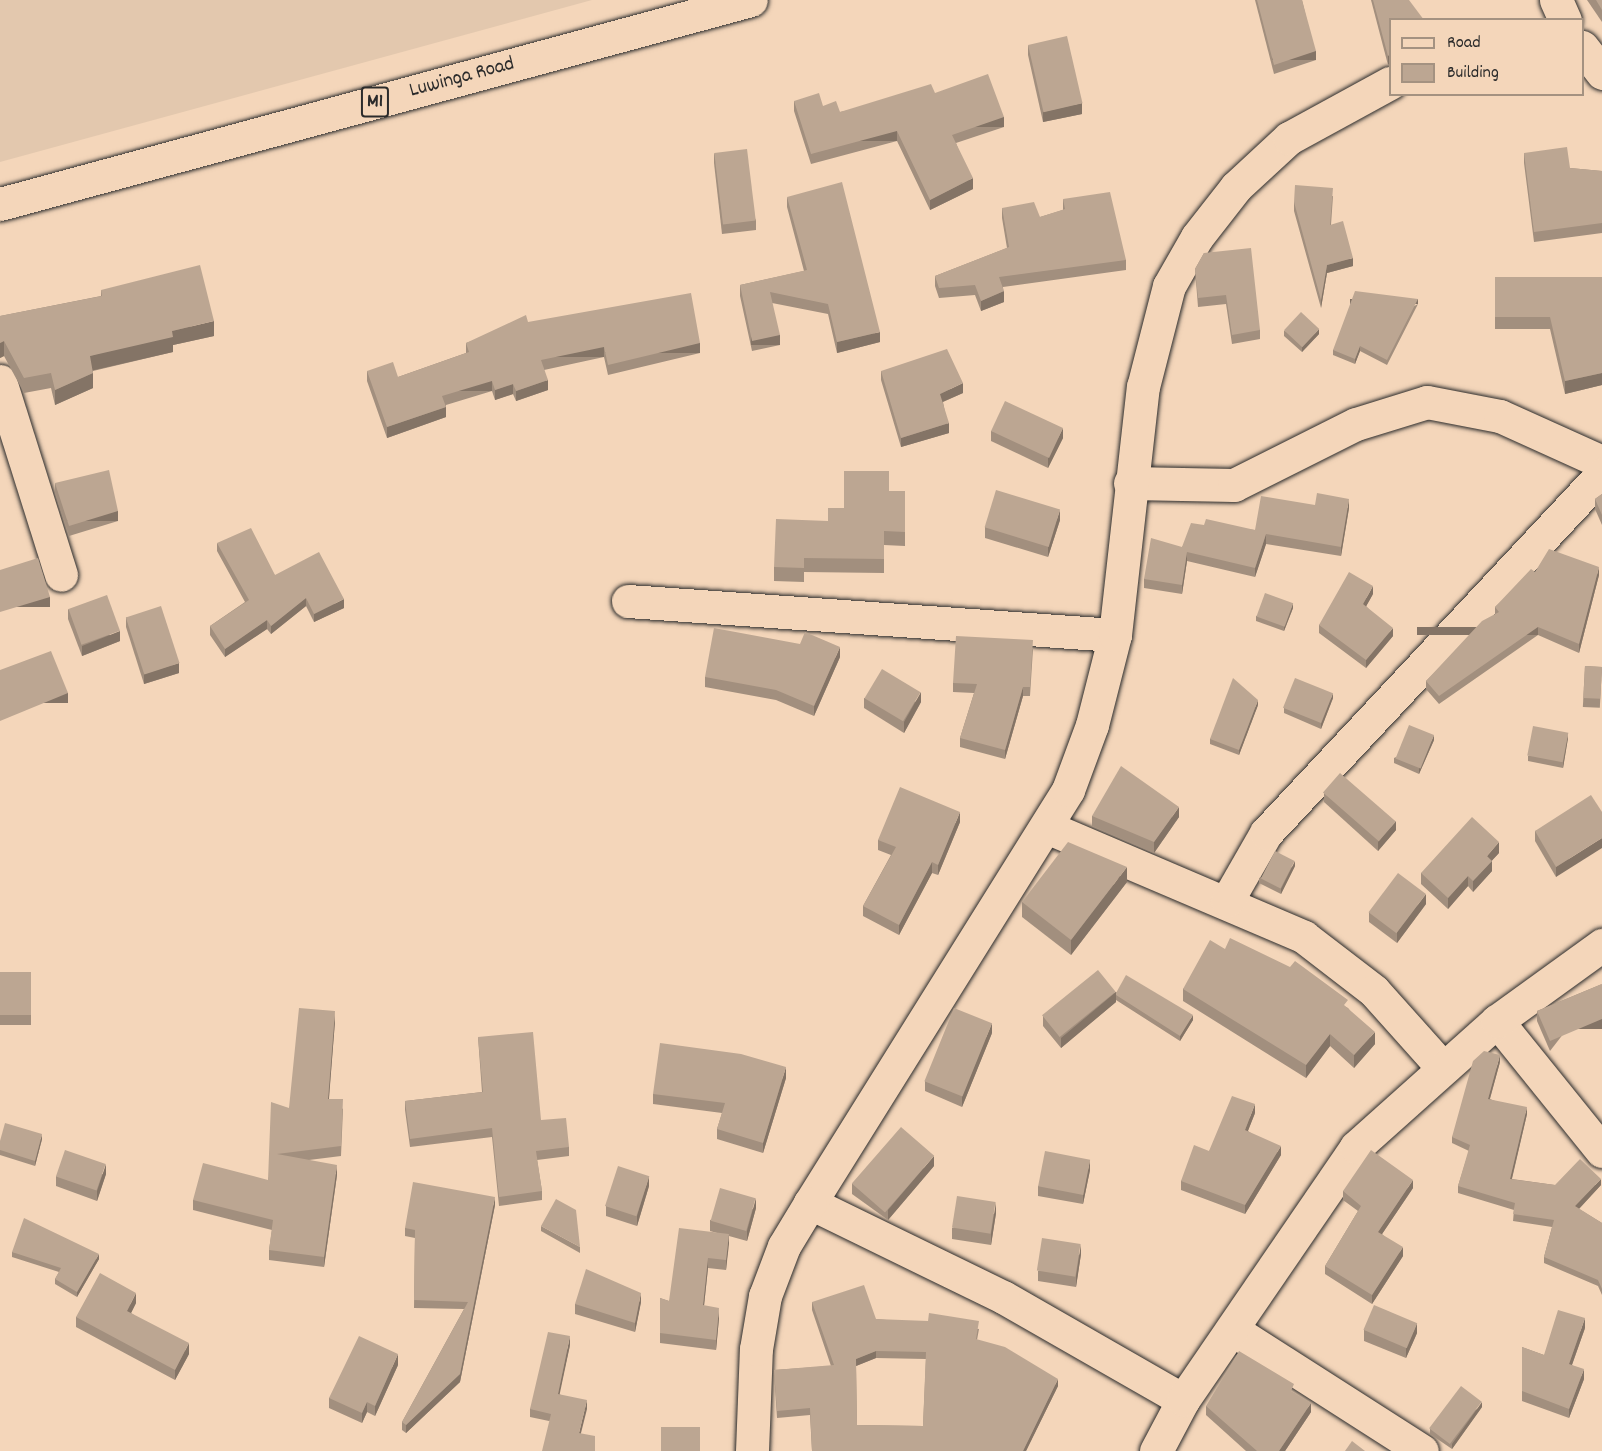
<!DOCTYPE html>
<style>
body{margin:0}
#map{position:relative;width:1602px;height:1451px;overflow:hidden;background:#f4d6ba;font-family:Dekko,sans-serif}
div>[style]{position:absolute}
.built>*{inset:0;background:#e3c8ae}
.roads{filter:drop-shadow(0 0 2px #2b2b2b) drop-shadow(0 0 2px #2b2b2b)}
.street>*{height:33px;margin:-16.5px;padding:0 16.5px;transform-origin:16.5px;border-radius:16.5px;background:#f4d6ba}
.highway>*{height:33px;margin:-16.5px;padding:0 16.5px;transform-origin:16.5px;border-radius:16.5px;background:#f4d6ba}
.wall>*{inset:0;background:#a28f7e;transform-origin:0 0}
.shaded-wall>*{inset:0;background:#847466;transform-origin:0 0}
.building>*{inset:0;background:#bca692;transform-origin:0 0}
span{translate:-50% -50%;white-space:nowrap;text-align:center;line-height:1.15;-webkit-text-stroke:4.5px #f4d6ba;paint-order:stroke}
.shield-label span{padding:2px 4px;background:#f4d6ba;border:2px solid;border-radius:4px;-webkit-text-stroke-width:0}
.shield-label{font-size:20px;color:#2b2b2b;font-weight:700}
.street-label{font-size:21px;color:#2b2b2b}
.legend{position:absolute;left:1389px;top:18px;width:195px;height:78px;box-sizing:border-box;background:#f4d6ba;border:2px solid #a49281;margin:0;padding:8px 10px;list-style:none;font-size:18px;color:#2b2b2b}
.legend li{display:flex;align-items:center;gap:12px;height:30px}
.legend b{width:30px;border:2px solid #a49281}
</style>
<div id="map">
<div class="built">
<div style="clip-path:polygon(0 0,592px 0,0 162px)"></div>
</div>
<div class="roads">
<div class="street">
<div style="left:1556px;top:0;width:22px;rotate:66deg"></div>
<div style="left:1582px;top:47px;width:33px;rotate:52deg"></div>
<div style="left:0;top:381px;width:203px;rotate:72.5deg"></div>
<div style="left:1130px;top:483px;width:104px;rotate:1.1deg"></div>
<div style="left:1234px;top:485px;width:136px;rotate:-26.6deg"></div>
<div style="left:1356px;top:424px;width:74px;rotate:-17.2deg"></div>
<div style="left:1427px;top:402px;width:74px;rotate:10.9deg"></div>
<div style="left:1500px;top:416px;width:112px;rotate:24.3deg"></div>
<div style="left:628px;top:601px;width:488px;rotate:4deg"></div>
<div style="left:1049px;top:828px;width:277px;rotate:23.1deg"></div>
<div style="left:1304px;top:937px;width:88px;rotate:37.6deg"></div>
<div style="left:1374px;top:991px;width:101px;rotate:48.2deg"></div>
<div style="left:1227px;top:901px;width:78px;rotate:-60.2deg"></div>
<div style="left:1266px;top:833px;width:492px;rotate:-46.9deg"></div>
<div style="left:1497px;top:1021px;width:167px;rotate:51.1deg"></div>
<div style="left:1233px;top:1330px;width:224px;rotate:32.6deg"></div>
<div style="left:1183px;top:1400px;width:207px;rotate:-150.2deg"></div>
<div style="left:1003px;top:1297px;width:215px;rotate:-154deg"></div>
<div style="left:810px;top:1203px;width:487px;rotate:-58deg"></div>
<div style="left:1068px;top:790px;width:69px;rotate:-69.7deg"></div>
<div style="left:1092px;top:725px;width:93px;rotate:-75.7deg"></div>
<div style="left:1115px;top:635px;width:250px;rotate:-83.6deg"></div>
<div style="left:1143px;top:387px;width:104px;rotate:-75.6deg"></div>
<div style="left:1169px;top:286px;width:56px;rotate:-60.3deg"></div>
<div style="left:1197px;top:237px;width:63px;rotate:-52deg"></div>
<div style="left:1236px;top:187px;width:72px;rotate:-42.8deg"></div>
<div style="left:1289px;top:138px;width:115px;rotate:-28.6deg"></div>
<div style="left:752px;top:1451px;width:102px;rotate:-87.8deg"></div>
<div style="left:756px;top:1349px;width:54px;rotate:-80.4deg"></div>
<div style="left:765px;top:1296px;width:53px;rotate:-69.2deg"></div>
<div style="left:784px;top:1246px;width:50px;rotate:-58.8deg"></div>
<div style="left:1156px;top:1451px;width:58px;rotate:-62.1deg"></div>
<div style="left:1183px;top:1400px;width:306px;rotate:-55.6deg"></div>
<div style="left:1356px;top:1147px;width:189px;rotate:-41.8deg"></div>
<div style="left:1497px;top:1021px;width:130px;rotate:-35.9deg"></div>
</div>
<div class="highway">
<div style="left:0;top:204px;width:778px;rotate:-15.2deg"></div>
</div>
</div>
<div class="wall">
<div style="clip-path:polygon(1255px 0,1302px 0,1316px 60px,1274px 74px)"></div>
<div style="clip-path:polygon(1371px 0,1409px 0,1388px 65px)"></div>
<div style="clip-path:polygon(1587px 0,1602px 0,1602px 22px)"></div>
<div style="clip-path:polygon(1028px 45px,1082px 114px,1043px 122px,1028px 55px)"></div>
<div style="clip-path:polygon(935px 93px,1004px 127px,956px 143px,973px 189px,930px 210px,897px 141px,811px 164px,794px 111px,794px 101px,823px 106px,840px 112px)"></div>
<div style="clip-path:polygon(714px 153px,756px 220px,756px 230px,722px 234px,714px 163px)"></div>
<div style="clip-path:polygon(1524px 153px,1570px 168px,1602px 171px,1602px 233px,1534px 242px,1524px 163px)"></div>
<div style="clip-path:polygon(1333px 196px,1331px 225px,1353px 266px,1327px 273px,1321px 308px,1294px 211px,1294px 202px)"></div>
<div style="clip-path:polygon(787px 197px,880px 342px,837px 353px,828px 314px,772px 303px,780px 345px,752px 351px,740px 296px,740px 285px,804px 271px,787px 207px)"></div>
<div style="clip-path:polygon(1063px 199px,1126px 260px,1126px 270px,1003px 287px,1004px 302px,981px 311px,975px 295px,939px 298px,935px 286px,935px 276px,1007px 248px,1002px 218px,1002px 208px,1040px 217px,1063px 210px)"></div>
<div style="clip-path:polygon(1204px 253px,1260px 330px,1260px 339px,1232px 344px,1226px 304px,1198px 307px,1195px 269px)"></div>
<div style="clip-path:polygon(1495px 277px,1602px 277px,1602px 385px,1565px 394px,1550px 329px,1495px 329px)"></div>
<div style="clip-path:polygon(101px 290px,214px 336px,173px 345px,173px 352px,93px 371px,93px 388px,55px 405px,51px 388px,24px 393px,4px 356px,0 358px,0 316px,101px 296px)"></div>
<div style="clip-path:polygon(1418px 304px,1387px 365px,1360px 351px,1355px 364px,1333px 355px,1333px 350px)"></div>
<div style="clip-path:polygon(528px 322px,700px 353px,608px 375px,604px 357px,544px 370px,548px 390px,516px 401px,513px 394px,495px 400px,492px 391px,446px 405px,446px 417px,387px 438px,367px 381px,367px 371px,398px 377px,466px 353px,466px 343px)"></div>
<div style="clip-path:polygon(1284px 331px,1319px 334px,1302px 352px,1284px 336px)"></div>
<div style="clip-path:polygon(881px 371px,963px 393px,943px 402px,949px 433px,901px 447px,881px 380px)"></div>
<div style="clip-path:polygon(991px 431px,1063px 438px,1048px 468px,991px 441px)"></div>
<div style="clip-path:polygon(55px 483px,118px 521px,69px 536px,55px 493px)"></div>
<div style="clip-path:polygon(889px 491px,905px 491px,905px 546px,884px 545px,884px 573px,804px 572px,804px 582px,774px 581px,774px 567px,844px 508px)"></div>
<div style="clip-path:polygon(1602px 494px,1602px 525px,1595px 509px,1595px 499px)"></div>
<div style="clip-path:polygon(1315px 505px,1349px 508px,1341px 556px,1266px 544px,1255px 577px,1187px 561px,1182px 594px,1144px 588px,1144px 579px,1182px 547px,1204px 525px,1255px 530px)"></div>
<div style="clip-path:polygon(1060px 520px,1048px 557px,985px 538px,985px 527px)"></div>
<div style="clip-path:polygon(217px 543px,275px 575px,344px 608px,314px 622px,306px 606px,271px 634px,267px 629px,225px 657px,210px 635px,210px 626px,245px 602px,217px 551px)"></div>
<div style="clip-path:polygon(1535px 572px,1599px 575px,1579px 653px,1538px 635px,1439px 704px,1426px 689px,1426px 681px,1495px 614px,1495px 607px)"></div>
<div style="clip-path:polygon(1373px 594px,1366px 606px,1393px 636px,1366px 668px,1319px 633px,1319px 625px)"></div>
<div style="clip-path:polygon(1293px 608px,1284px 631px,1256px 621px,1256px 616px)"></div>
<div style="clip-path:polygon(68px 609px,120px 641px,82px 656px,68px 619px)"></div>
<div style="clip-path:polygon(126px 617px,179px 673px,144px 684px,126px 627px)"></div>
<div style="clip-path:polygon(1033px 649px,1030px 696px,1023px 696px,1005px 759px,960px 747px,960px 738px,974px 693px,953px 692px,953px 683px)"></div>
<div style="clip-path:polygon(840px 657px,814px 716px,776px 700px,705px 687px,705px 677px)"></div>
<div style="left:1585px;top:666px;width:17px;height:41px;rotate:3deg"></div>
<div style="clip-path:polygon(864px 698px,921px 702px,904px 733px,864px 708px)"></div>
<div style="clip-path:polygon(1333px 698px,1321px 729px,1284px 713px,1284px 708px)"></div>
<div style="clip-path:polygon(1258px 705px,1239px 755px,1210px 744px,1210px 739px)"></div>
<div style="clip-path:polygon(1568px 738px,1563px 768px,1528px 761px,1528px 756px)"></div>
<div style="clip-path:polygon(1434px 740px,1419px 774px,1394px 763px,1394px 758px)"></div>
<div style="clip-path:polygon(1324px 793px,1396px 830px,1378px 851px,1324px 802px)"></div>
<div style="clip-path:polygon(1602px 812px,1556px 877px,1535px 841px,1535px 831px)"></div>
<div style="clip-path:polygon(1092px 816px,1179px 817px,1154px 853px,1092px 826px)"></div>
<div style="clip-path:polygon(960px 822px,938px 875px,932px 873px,899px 935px,863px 916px,863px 906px,891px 855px,878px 850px,878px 840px)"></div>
<div style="clip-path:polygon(1499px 853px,1492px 860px,1492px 871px,1473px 892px,1468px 886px,1448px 909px,1421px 884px,1421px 873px)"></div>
<div style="clip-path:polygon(1295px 866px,1281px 894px,1259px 883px,1259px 878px)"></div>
<div style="clip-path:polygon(1127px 882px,1071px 955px,1022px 917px,1022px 902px)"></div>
<div style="clip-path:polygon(1426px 904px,1397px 943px,1369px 922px,1369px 912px)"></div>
<div style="clip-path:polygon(1225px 949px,1348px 1008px,1375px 1044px,1354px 1068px,1330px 1046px,1306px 1078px,1183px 1001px,1183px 989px)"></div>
<div style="left:31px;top:972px;width:53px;height:31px;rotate:90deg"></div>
<div style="clip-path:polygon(1602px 984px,1550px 1051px,1537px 1021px,1537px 1011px)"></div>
<div style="clip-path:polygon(1116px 992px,1193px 1020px,1180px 1041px,1116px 1000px,1116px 1002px,1061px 1048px,1043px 1026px,1043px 1016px)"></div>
<div style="clip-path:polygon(335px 1021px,329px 1099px,343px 1109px,341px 1156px,309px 1160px,337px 1175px,324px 1267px,269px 1260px,269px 1250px,272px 1230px,193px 1210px,193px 1200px,268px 1180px,289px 1108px)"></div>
<div style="clip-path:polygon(992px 1033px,962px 1107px,925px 1091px,925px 1081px)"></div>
<div style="clip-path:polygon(478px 1037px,541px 1120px,569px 1147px,569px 1156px,537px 1160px,542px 1191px,542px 1200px,499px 1206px,492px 1137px,410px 1147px,405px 1110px,405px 1101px,482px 1092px)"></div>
<div style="clip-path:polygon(1500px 1062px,1490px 1099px,1527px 1114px,1512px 1179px,1555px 1185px,1601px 1185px,1579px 1209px,1602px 1223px,1602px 1295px,1598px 1286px,1544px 1263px,1544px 1257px,1552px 1227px,1513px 1221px,1514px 1210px,1458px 1193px,1458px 1186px,1469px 1151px,1452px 1143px,1452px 1137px)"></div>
<div style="clip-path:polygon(786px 1078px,763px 1153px,717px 1139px,717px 1129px,722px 1113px,653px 1104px,653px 1094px)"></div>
<div style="clip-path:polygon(1255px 1113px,1248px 1131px,1281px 1155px,1245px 1214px,1181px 1190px,1181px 1181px,1209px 1151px)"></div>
<div style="clip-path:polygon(42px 1139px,35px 1166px,0 1155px,0 1141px)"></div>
<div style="clip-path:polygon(934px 1166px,888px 1220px,852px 1194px,852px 1184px)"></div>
<div style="clip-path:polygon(1090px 1170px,1083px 1204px,1038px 1196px,1038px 1186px)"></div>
<div style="clip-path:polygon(106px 1174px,97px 1201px,56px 1186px,56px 1176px)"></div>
<div style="clip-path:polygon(649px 1186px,637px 1226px,606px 1216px,606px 1206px)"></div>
<div style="clip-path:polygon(1413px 1188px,1382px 1234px,1403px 1256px,1372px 1304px,1325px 1274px,1325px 1266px,1358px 1211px,1343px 1200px,1343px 1191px)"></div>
<div style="clip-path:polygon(495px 1205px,460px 1382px,406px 1433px,402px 1430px,402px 1422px,464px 1309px,414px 1308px,415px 1238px,405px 1236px,405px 1228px)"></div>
<div style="clip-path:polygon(756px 1208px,747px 1241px,729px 1236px,726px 1270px,708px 1268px,704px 1306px,719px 1318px,716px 1350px,660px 1343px,660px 1298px,669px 1301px,717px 1233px,710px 1231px,710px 1220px)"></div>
<div style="clip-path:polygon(996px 1213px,991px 1245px,952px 1239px,952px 1228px)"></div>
<div style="clip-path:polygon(541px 1226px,580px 1247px,580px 1253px,541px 1231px)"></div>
<div style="clip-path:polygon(12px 1252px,99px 1259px,77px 1297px,55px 1284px,55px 1279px,59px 1272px,12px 1257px)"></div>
<div style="clip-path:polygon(1081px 1254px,1076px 1287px,1038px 1281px,1038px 1271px)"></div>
<div style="clip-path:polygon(641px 1302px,635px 1332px,575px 1314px,575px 1304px)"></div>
<div style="clip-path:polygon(evenodd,812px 1302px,876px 1319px,979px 1329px,977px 1340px,1058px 1386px,1026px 1451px,812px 1451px,810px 1415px,777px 1418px,774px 1370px,831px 1366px,812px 1310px,812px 1302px,876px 1358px,926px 1359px,923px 1426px,857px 1425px,856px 1366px,876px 1358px)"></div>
<div style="clip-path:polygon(136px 1303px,131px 1313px,189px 1354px,175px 1380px,76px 1327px,76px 1317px)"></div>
<div style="clip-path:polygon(1585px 1328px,1572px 1365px,1584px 1379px,1569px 1418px,1522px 1401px,1522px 1347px,1544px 1355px)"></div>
<div style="clip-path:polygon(1364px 1330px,1417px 1333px,1406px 1358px,1364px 1341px)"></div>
<div style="clip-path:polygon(570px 1345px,559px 1394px,587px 1409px,549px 1421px,530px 1417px,530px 1409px)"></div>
<div style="clip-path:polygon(398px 1365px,375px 1416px,367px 1412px,362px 1423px,329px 1408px,329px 1398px)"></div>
<div style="clip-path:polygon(1294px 1393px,1311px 1412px,1285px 1451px,1246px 1451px,1206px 1415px,1206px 1406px)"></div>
<div style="clip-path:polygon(1482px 1407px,1452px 1449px,1430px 1434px,1430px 1429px)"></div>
</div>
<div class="shaded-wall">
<div style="left:1316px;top:51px;width:9px;height:44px;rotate:90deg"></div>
<div style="clip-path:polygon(1390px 54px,1390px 63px,1388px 65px,1388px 56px)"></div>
<div style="clip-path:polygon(1082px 103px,1082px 114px,1043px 122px,1043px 112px)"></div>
<div style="left:1004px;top:117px;width:10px;height:55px;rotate:90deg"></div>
<div style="left:897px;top:131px;width:10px;height:89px;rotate:90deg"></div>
<div style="clip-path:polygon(973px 178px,973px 189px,930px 210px,930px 200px)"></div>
<div style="clip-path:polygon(1353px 258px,1353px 266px,1327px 273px,1321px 308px,1321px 300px,1327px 265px)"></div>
<div style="clip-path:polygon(1004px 291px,1004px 302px,981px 311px,981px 301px)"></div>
<div style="left:1418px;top:299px;width:5px;height:68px;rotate:90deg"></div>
<div style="clip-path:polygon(214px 321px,214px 336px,173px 345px,173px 352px,90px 371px,90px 356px,172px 331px)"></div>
<div style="clip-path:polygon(1319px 329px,1319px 334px,1302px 352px,1302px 347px)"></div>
<div style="clip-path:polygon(880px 332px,880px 342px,837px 353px,837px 342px)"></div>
<div style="left:780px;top:335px;width:10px;height:29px;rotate:90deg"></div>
<div style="clip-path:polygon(4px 341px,4px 356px,0 358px,0 343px)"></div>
<div style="left:700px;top:343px;width:10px;height:95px;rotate:90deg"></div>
<div style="clip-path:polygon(1360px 346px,1360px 351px,1355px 364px,1355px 359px)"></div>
<div style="left:604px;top:347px;width:10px;height:64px;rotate:90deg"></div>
<div style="clip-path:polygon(93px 373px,93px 388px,55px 405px,55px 390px)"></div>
<div style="clip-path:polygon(1602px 373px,1602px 385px,1565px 394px,1565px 381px)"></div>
<div style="clip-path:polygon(548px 380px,548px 390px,516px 401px,516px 391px)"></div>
<div style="left:492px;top:381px;width:10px;height:52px;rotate:90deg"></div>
<div style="clip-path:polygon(963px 383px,963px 393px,940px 403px,940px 394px)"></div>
<div style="clip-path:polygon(513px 384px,513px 394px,495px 400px,495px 390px)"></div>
<div style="clip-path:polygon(446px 407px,446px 417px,387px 438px,387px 427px)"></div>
<div style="clip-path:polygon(949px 423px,949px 433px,901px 447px,901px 438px)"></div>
<div style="clip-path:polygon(1063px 428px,1063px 438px,1048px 468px,1048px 458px)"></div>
<div style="clip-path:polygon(1349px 499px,1349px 508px,1341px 556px,1341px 547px)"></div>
<div style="clip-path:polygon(1060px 510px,1060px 520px,1048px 557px,1048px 546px)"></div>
<div style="left:118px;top:511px;width:10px;height:51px;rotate:90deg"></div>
<div style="clip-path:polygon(1266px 534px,1266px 544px,1255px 577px,1255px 568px)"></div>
<div style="clip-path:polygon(1187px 552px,1187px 561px,1182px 594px,1182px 585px)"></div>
<div style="clip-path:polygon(1599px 567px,1599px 575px,1579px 653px,1579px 644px)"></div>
<div style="clip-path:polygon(1373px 586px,1373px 594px,1363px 612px,1363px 604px)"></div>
<div style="left:50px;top:597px;width:10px;height:52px;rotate:90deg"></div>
<div style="clip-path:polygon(306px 598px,306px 606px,271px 634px,271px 626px)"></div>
<div style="clip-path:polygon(344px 599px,344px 608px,314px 622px,314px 614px)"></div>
<div style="clip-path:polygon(1293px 603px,1293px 608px,1284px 631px,1284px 626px)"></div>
<div style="clip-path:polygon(267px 620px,267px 629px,225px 657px,225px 649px)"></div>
<div style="left:1538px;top:627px;width:8px;height:121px;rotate:90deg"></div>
<div style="clip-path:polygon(1393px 628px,1393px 636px,1366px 668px,1366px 660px)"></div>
<div style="clip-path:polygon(120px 631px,120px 641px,82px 656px,82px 646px)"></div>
<div style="clip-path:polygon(840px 647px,840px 657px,814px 716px,814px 706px)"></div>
<div style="clip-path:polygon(179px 663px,179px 673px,144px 684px,144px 674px)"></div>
<div style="clip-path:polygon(1023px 687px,1023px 696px,1005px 759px,1005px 750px)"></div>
<div style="clip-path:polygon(921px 692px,921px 702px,904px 733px,904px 722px)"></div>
<div style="left:68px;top:693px;width:10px;height:74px;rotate:90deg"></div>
<div style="clip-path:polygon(1333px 693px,1333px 698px,1321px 729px,1321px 724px)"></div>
<div style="clip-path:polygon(1258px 700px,1258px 705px,1239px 755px,1239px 750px)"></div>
<div style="clip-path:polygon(1568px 733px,1568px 738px,1563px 768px,1563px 763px)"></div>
<div style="clip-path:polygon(1434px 735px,1434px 740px,1419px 774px,1419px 769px)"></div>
<div style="clip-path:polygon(1179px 807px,1179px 817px,1154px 853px,1154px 842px)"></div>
<div style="clip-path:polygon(960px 812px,960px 822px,938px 875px,938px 865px)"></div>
<div style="clip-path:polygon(1396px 821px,1396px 830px,1378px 851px,1378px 842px)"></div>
<div style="clip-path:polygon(1602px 838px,1602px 848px,1556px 877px,1556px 867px)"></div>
<div style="clip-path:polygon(1499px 842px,1499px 853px,1487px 866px,1487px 856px)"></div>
<div style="clip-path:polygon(1295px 861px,1295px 866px,1281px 894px,1281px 889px)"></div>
<div style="clip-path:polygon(1492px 861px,1492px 871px,1473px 892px,1473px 881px)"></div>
<div style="clip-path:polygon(932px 862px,932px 873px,899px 935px,899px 925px)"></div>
<div style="clip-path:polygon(1127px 867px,1127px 882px,1071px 955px,1071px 940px)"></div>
<div style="clip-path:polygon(1468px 876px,1468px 886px,1448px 909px,1448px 898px)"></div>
<div style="clip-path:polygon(1426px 894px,1426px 904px,1397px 943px,1397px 932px)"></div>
<div style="clip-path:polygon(1116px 992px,1116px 1002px,1061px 1048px,1061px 1038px)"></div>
<div style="clip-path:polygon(335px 1011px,335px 1021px,328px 1109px,328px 1099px)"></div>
<div style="clip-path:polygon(1193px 1015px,1193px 1020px,1180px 1041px,1180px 1036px)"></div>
<div style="left:1602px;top:1019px;width:10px;height:56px;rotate:90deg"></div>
<div style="clip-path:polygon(992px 1023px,992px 1033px,962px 1107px,962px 1096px)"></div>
<div style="clip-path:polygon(1375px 1032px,1375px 1044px,1354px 1068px,1354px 1055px)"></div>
<div style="clip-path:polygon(1330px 1034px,1330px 1046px,1306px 1078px,1306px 1065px)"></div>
<div style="clip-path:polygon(1500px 1055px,1500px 1062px,1488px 1105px,1488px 1099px)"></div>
<div style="clip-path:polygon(786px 1067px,786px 1078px,763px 1153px,763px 1143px)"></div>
<div style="clip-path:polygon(1255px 1104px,1255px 1113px,1245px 1138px,1245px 1130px)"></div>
<div style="clip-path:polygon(1527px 1107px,1527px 1114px,1510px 1186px,1510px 1179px)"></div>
<div style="clip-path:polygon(42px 1134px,42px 1139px,35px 1166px,35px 1161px)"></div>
<div style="clip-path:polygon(1281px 1146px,1281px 1155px,1245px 1214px,1245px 1205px)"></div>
<div style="clip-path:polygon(934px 1156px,934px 1166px,888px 1220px,888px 1210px)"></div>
<div style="clip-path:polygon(1090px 1160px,1090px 1170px,1083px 1204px,1083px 1194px)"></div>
<div style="clip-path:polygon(106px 1164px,106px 1174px,97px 1201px,97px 1191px)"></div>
<div style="clip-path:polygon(337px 1165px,337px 1175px,324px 1267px,324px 1257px)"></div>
<div style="clip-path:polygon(649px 1176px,649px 1186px,637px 1226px,637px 1216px)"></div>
<div style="clip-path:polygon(1601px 1179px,1601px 1185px,1575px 1213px,1575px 1206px)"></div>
<div style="clip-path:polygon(1413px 1180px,1413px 1188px,1378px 1240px,1378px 1232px)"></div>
<div style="clip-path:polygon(495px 1197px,495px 1205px,460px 1382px,406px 1433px,406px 1425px,460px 1374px)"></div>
<div style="clip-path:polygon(756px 1198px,756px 1208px,747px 1241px,747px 1231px)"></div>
<div style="clip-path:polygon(996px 1202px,996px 1213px,991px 1245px,991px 1234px)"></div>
<div style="clip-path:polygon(729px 1234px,729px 1244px,726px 1270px,726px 1260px)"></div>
<div style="clip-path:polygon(1081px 1244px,1081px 1254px,1076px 1287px,1076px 1276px)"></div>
<div style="clip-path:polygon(1403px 1247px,1403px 1256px,1372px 1304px,1372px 1295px)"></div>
<div style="clip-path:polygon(99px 1254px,99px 1259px,77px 1297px,77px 1292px)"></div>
<div style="clip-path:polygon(708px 1258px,708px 1268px,703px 1315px,703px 1305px)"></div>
<div style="clip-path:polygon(136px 1293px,136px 1303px,127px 1321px,127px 1311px)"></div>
<div style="clip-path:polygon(641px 1293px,641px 1302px,635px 1332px,635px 1323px)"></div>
<div style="clip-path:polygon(719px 1308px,719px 1318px,716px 1350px,716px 1340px)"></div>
<div style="clip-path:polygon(1585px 1318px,1585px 1328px,1569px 1373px,1569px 1364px)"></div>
<div style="clip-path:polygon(1417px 1323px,1417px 1333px,1406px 1358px,1406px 1348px)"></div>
<div style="clip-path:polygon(570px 1336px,570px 1345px,558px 1402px,558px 1394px)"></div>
<div style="clip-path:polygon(189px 1343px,189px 1354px,175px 1380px,175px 1370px)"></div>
<div style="clip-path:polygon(876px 1351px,876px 1358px,856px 1366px,856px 1359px)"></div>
<div style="clip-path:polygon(398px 1354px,398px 1365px,375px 1416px,375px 1406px)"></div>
<div style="clip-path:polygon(1584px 1369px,1584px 1379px,1569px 1418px,1569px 1409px)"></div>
<div style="clip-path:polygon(1058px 1379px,1058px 1386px,1026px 1451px,1023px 1451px)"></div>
<div style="clip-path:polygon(587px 1400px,587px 1409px,579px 1441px,579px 1433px)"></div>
<div style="clip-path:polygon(367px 1402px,367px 1412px,362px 1423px,362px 1413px)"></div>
<div style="clip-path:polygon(1482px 1402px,1482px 1407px,1452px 1449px,1452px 1444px)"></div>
<div style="clip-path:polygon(1311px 1403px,1311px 1412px,1285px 1451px,1279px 1451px)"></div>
</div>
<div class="building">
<div style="clip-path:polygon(1257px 0,1302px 0,1316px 51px,1274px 65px)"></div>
<div style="clip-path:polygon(1373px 0,1409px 0,1424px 20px,1390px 20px,1390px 54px,1388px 56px)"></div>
<div style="clip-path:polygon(1596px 0,1602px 0,1602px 10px)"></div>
<div style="left:1067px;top:36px;width:69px;height:40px;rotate:77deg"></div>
<div style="clip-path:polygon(988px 74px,1004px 117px,952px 135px,973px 178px,930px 200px,897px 131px,811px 154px,794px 101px,819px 93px,823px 106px,836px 101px,840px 112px,931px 84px,935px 93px)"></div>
<div style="clip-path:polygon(1567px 147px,1570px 168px,1602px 171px,1602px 223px,1534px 232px,1524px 153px)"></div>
<div style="left:747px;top:149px;width:72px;height:33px;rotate:83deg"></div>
<div style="clip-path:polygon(842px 182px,880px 332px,837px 342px,828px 304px,770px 292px,780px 335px,752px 341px,740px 285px,807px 270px,787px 197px)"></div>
<div style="clip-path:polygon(1295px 185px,1333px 188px,1330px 225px,1343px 221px,1353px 258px,1327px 265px,1321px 300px,1294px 202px)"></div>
<div style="clip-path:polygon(1110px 192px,1126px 260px,999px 277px,1004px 291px,981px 301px,975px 285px,939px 288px,935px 276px,1009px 247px,1002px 208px,1034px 202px,1040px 217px,1065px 209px,1063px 199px)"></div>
<div style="clip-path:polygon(1251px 248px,1260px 330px,1232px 335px,1226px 295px,1198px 298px,1195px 269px,1204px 253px)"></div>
<div style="clip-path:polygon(200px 265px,214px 321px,172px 331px,173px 337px,90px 356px,93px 373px,55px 390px,51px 373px,24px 378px,4px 341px,0 343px,0 316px,102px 296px,101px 290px)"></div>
<div style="clip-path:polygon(1495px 277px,1602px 277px,1602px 373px,1565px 381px,1550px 317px,1495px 317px)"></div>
<div style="clip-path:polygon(1355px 291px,1418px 299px,1387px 360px,1360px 346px,1355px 359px,1333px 350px)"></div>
<div style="clip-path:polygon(691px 293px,700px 343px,608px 365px,604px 347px,541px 360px,548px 380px,516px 391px,513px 384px,495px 390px,492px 381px,442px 396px,446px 407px,387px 427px,367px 371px,393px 362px,398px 377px,469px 352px,466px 343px,526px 315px,528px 322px)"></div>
<div style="left:1301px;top:312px;width:25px;height:25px;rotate:43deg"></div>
<div style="clip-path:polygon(947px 349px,963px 383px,940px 394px,949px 423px,901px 438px,881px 371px)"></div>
<div style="left:1005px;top:401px;width:64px;height:33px;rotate:25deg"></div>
<div style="clip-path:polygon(109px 470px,118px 511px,69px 526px,55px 483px)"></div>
<div style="clip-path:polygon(844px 471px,889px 471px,889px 491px,905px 491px,905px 532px,884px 531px,884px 559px,804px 558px,804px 568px,774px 567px,776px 519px,828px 521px,828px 508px,844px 508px)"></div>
<div style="left:996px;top:490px;width:67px;height:39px;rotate:17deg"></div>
<div style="clip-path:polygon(1317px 493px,1349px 499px,1341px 547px,1266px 534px,1255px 568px,1187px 552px,1182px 585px,1144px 579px,1151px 538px,1182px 547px,1191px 523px,1204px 525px,1206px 519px,1255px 530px,1261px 496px,1315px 505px)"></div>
<div style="clip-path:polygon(1602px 494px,1602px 515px,1595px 499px)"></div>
<div style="clip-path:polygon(251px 528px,275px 575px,319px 552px,344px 599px,314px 614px,306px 598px,271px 626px,267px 620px,225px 649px,210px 626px,249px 600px,217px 543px)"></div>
<div style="clip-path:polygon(1549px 549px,1599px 567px,1579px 644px,1538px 627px,1439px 696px,1426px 681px,1482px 621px,1499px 612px,1495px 607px,1531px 569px,1535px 572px)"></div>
<div style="clip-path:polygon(38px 558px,50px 597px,0 612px,0 570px)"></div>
<div style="clip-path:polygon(1349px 572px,1373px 586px,1363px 604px,1393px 628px,1366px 660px,1319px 625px)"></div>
<div style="left:1265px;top:593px;width:30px;height:25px;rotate:20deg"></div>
<div style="left:107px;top:595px;width:38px;height:41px;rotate:70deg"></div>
<div style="left:161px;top:606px;width:60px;height:37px;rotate:72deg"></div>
<div style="clip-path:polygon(714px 628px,800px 644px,805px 632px,840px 647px,814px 706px,776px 690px,705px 677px)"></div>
<div style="clip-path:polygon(956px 636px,1033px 640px,1030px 687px,1023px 687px,1005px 750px,960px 738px,977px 684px,953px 683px)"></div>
<div style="clip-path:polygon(51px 651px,68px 693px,0 721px,0 670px)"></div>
<div style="left:1585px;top:666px;width:17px;height:32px;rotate:3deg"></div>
<div style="left:882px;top:669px;width:45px;height:34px;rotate:31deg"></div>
<div style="clip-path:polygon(1233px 678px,1258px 700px,1239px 750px,1210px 739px)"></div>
<div style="left:1295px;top:678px;width:41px;height:32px;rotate:22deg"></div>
<div style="left:1409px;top:725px;width:27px;height:36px;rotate:22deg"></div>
<div style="left:1533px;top:726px;width:36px;height:30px;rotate:11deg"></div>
<div style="clip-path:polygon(1121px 766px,1179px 807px,1154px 842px,1092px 816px)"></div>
<div style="left:1340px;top:773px;width:74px;height:26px;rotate:41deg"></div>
<div style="clip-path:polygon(900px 787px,960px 812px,938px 865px,932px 862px,899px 925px,863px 906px,896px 847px,878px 840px)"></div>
<div style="clip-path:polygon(1591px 795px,1602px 812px,1602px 838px,1556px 867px,1535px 831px)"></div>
<div style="clip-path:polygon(1472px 817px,1499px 842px,1487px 856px,1492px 861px,1473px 881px,1468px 876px,1448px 898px,1421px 873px)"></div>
<div style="clip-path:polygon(1068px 842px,1127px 867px,1071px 940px,1022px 902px)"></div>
<div style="left:1275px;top:851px;width:22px;height:31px;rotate:27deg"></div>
<div style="left:1398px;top:873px;width:35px;height:49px;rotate:37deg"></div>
<div style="clip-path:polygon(1230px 938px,1290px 967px,1295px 961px,1348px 1000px,1344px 1005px,1375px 1032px,1354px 1055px,1330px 1034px,1306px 1065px,1183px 989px,1210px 940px,1225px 949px)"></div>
<div style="left:1098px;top:970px;width:28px;height:72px;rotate:51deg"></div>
<div style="left:31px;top:972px;width:43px;height:31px;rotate:90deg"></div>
<div style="clip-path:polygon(1126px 975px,1193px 1015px,1180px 1036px,1116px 995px,1116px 993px)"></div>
<div style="clip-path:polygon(1602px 984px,1602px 1019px,1550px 1041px,1537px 1011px)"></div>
<div style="clip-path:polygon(299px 1008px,335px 1011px,328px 1099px,343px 1099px,341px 1146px,277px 1154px,337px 1165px,324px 1257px,269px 1250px,273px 1220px,193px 1200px,203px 1163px,268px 1180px,271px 1102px,289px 1108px)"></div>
<div style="left:954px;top:1008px;width:41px;height:79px;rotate:22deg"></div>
<div style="clip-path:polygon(533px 1032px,541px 1120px,566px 1118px,569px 1147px,536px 1151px,542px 1191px,499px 1197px,492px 1128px,410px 1139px,405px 1101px,483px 1092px,478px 1037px)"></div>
<div style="clip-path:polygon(660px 1043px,741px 1054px,786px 1067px,763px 1143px,717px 1129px,725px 1103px,653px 1094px)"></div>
<div style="clip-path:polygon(1484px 1051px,1500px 1055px,1488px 1099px,1527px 1107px,1510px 1179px,1555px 1185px,1580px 1159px,1601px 1179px,1575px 1206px,1602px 1223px,1602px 1289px,1598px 1280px,1544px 1257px,1554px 1220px,1513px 1214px,1515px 1203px,1458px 1186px,1470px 1145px,1452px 1137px,1473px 1061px)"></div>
<div style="clip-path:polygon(1232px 1096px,1255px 1104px,1245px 1130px,1281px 1146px,1245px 1205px,1181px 1181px,1194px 1145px,1209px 1151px)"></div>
<div style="clip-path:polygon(5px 1123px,42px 1134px,35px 1161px,0 1150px,0 1141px)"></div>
<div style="left:901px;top:1127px;width:44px;height:75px;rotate:41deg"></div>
<div style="left:65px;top:1150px;width:43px;height:28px;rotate:19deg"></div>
<div style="clip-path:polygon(1371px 1150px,1413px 1180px,1378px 1232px,1403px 1247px,1372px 1295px,1325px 1266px,1361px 1206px,1343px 1191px)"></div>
<div style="left:1045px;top:1151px;width:46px;height:36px;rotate:11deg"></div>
<div style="left:618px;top:1166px;width:33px;height:42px;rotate:18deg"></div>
<div style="clip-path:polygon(413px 1182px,495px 1197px,460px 1374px,406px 1425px,402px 1422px,468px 1302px,414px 1300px,415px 1230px,405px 1228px)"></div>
<div style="left:720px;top:1188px;width:37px;height:34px;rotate:16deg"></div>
<div style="left:957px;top:1196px;width:39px;height:32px;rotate:9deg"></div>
<div style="clip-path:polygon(556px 1199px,576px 1210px,580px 1247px,541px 1226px)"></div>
<div style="clip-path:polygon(24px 1218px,99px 1254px,77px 1292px,55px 1279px,61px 1268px,12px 1252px)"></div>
<div style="clip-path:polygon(679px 1228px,729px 1234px,726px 1260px,708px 1258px,703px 1305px,719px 1308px,716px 1340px,660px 1333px,660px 1298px,669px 1301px)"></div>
<div style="left:1042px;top:1238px;width:39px;height:33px;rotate:9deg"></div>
<div style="clip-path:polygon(586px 1269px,641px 1293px,635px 1323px,575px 1304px)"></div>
<div style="clip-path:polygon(100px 1273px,136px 1293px,127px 1311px,189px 1343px,175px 1370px,76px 1317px)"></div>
<div style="clip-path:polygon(evenodd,864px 1285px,876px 1319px,928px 1321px,929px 1313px,979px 1321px,976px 1339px,1005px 1347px,1058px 1379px,1023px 1451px,812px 1451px,810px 1408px,777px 1411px,774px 1370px,834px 1365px,812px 1302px,864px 1285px,876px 1351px,926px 1352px,923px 1426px,857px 1425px,856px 1359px,876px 1351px)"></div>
<div style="left:1374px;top:1305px;width:47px;height:27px;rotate:23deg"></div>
<div style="clip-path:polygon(1558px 1310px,1585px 1318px,1569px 1364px,1584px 1369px,1569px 1409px,1522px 1391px,1522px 1347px,1544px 1355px)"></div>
<div style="clip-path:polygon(548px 1332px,570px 1336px,558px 1394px,587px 1400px,579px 1433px,595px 1436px,595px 1451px,542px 1451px,551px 1414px,530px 1409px)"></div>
<div style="clip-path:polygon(359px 1336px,398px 1354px,375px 1406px,367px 1402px,362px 1413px,329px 1398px)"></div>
<div style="clip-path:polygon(1239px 1351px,1294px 1384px,1291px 1391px,1311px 1403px,1279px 1451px,1257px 1451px,1206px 1406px)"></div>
<div style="left:1461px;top:1386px;width:26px;height:53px;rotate:37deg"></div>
<div style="left:700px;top:1427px;width:24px;height:39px;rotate:90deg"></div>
<div style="clip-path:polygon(1352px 1441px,1365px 1451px,1345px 1451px)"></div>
</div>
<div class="shield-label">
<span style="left:375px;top:102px">M1</span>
</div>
<div class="street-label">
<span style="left:462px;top:78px;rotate:-15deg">Luwinga Road</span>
</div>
<ul class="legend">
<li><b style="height:8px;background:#f4d6ba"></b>Road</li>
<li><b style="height:16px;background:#bca692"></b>Building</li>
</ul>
</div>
